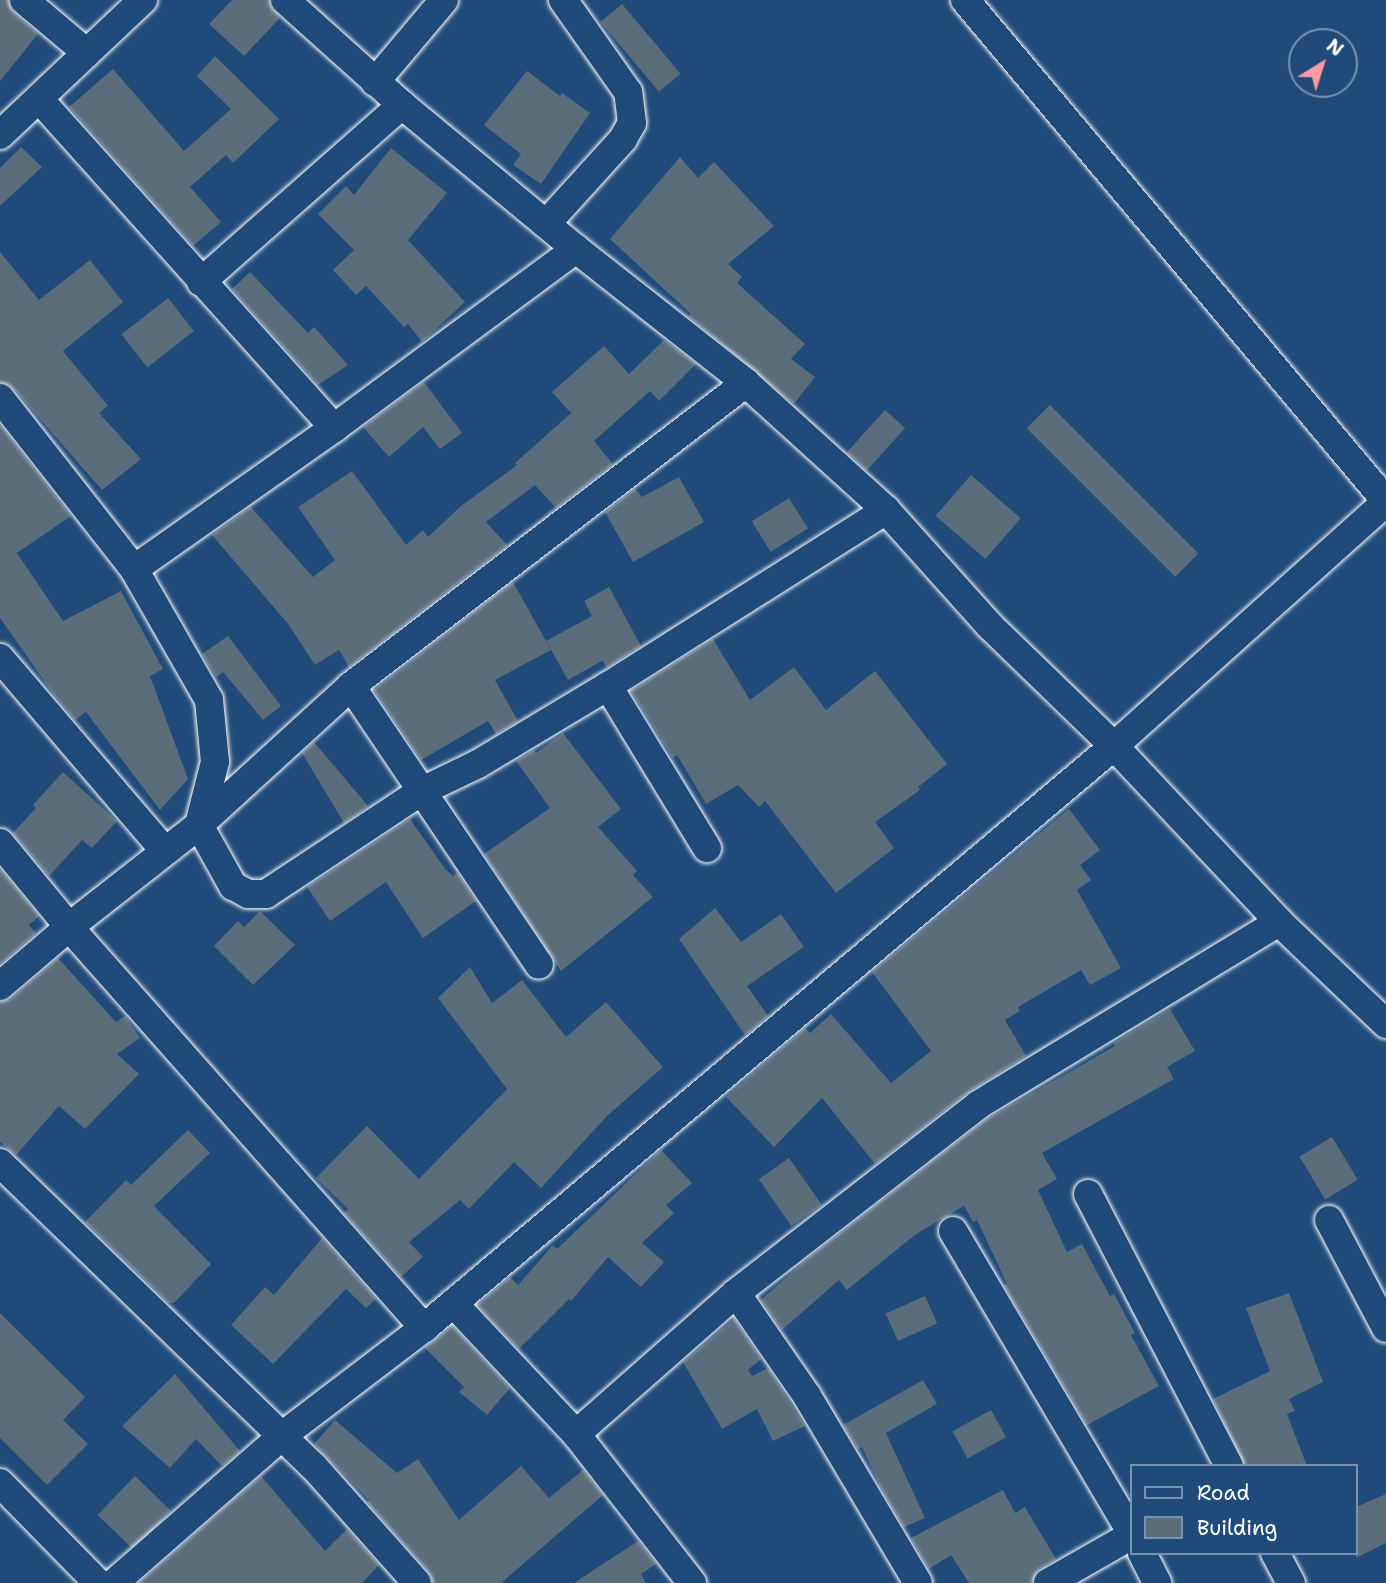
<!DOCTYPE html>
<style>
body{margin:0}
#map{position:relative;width:1386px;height:1583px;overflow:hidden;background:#1f4a7a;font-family:"Shantell Sans",sans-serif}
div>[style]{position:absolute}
.building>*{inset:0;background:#5a6d7b;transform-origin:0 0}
.roads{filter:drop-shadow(0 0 2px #fff) drop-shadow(0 0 2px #fff)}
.minor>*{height:28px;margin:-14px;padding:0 14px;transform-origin:14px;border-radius:14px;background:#1f4a7a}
span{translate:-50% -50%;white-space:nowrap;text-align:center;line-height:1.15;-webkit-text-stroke:5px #1f4a7a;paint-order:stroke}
.legend{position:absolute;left:1130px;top:1464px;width:228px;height:91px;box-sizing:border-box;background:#1f4a7a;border:2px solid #7992af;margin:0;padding:9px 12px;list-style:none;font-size:21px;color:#fff}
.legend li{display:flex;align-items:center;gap:14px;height:35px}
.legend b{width:35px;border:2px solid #7992af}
.north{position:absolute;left:1288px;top:28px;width:70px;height:70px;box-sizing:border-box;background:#1f4a7a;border:2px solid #7992af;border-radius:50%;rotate:38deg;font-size:19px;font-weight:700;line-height:28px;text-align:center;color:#fff}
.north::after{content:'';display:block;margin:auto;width:24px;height:32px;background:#ff9aa2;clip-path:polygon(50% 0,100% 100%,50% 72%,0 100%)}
</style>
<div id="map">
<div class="building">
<div style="clip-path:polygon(0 0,8px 0,13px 12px,38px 34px,0 81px)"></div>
<div style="clip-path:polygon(232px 0,269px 0,270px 6px,280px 18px,244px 56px,209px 24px)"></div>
<div style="left:622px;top:4px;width:91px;height:28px;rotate:50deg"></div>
<div style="clip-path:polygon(215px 56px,279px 119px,233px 163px,226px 155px,190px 187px,221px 222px,193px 246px,69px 107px,113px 69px,184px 151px,231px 109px,197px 76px)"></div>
<div style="clip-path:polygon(527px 71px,560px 96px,562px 93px,590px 113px,541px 184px,513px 165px,521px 154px,484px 125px)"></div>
<div style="clip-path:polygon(21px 147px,42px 167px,0 206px,0 168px)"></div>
<div style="clip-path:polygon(391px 148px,447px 193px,408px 240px,465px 302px,422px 342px,408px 324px,404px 327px,366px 286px,356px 295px,333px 270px,354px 250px,318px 214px,346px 186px,354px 195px)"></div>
<div style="clip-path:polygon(680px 157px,698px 178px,714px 162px,774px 226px,728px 264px,742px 277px,737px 283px,805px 344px,791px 359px,815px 377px,794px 404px,688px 316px,691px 314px,610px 239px)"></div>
<div style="clip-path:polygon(0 252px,39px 300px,90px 260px,123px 302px,63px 351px,108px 406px,99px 413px,141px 459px,102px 490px,13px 388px,0 382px)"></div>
<div style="clip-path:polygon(250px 272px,308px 333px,314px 327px,348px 365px,318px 385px,232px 289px)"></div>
<div style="left:168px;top:298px;width:42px;height:59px;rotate:52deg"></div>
<div style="clip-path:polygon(664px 340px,696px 364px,659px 401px,650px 391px,594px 441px,613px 464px,556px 508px,535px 485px,486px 522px,507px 545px,349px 667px,339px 650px,315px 665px,289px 625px,212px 535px,251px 507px,313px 577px,335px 560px,298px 507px,352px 471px,406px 545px,423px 530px,428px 537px,461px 506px,517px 465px,515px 463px,571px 413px,552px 392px,604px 346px,629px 374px)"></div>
<div style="clip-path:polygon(424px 382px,462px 433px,440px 449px,423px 427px,389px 457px,363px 427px)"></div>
<div style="left:1050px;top:405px;width:210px;height:33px;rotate:45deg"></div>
<div style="left:885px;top:410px;width:27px;height:57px;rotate:42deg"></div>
<div style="clip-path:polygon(0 425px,71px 516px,17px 553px,63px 621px,121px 591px,163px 669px,150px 676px,188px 779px,160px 810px,86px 712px,75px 720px,54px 695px,0 618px)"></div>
<div style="left:971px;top:475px;width:66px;height:54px;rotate:41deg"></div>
<div style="clip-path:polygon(679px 477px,704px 522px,633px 562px,605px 512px,635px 489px,642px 497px)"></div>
<div style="left:789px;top:498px;width:36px;height:44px;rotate:58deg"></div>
<div style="clip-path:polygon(513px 582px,551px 650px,495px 680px,518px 721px,496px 734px,488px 721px,421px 760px,374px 690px)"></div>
<div style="clip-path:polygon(609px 587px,641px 646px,607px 667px,602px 661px,568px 680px,546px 641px,592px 616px,584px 601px)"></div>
<div style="clip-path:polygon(228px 636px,281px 706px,263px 720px,223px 672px,216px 677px,202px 654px)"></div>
<div style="clip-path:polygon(713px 639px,750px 700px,794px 667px,826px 710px,875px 671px,947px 764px,918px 787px,920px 790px,875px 822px,894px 848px,836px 893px,765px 801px,759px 807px,738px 785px,706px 804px,677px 755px,673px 758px,631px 691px)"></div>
<div style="clip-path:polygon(563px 733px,621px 809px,598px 827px,637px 871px,633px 875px,653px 897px,561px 971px,484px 854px,550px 808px,516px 761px,534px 750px,536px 753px)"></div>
<div style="clip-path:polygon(314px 742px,368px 806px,344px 823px,302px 753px)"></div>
<div style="clip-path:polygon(63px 772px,117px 821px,92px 848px,82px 840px,49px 876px,13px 833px,36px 808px,33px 805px)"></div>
<div style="clip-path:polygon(1069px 809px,1100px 850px,1080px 865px,1091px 880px,1077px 890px,1121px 968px,1090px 985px,1081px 970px,1018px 1007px,1020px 1011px,1005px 1020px,1026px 1056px,968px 1092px,875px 1164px,822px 1098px,774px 1147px,726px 1097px,805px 1028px,810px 1033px,831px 1014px,891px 1083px,931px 1051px,872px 972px)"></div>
<div style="clip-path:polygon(410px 819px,446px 870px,453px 876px,457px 873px,476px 901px,423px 938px,386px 882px,330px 921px,307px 887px)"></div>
<div style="clip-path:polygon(0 869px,39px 916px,29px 925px,36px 933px,0 964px)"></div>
<div style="clip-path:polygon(715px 908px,741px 942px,781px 914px,804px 947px,747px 986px,768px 1016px,745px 1035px,679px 939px)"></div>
<div style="clip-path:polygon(260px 911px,295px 945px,253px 985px,214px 946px,238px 921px,244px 927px)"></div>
<div style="clip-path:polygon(58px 958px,116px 1022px,125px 1016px,140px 1038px,117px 1054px,139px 1074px,85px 1129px,59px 1106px,16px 1155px,0 1142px,0 1002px,11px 999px)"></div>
<div style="clip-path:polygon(470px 967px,492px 1003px,522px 980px,566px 1037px,606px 1002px,663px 1067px,607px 1116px,541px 1188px,514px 1162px,469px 1209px,460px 1200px,409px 1242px,423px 1257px,401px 1277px,344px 1213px,348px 1209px,316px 1178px,367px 1126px,419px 1179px,507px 1089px,438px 998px)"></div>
<div style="clip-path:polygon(1170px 1009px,1195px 1051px,1167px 1067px,1174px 1079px,1042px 1153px,1057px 1179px,1038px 1190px,1067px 1252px,1082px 1244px,1110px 1296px,1114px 1294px,1135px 1333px,1131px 1335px,1159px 1386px,1087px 1425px,1004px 1285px,1007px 1284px,977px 1220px,973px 1222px,964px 1206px,916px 1234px,847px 1290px,839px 1280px,782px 1330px,761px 1300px,812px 1255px,987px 1119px,1115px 1046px,1114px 1043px)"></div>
<div style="clip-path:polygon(188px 1130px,210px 1153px,154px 1206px,211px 1264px,174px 1303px,169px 1303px,85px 1222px,126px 1180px,131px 1185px)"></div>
<div style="left:1332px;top:1137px;width:50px;height:38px;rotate:59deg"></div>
<div style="clip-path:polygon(661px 1150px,692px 1183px,666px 1205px,674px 1213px,642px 1243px,664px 1262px,641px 1287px,608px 1257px,571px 1301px,569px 1299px,519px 1349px,477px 1305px,510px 1277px,518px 1285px,553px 1245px,557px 1249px)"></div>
<div style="left:789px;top:1158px;width:57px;height:37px;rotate:55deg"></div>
<div style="clip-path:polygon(322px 1238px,376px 1299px,366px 1308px,346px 1289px,273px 1364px,231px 1325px,265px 1287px,274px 1295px)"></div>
<div style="clip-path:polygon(1289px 1293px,1323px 1382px,1289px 1399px,1295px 1411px,1287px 1414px,1307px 1466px,1245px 1466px,1213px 1399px,1270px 1371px,1246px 1308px)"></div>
<div style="left:925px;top:1296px;width:30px;height:43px;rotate:66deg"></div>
<div style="clip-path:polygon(0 1313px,85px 1397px,63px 1420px,88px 1444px,47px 1485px,0 1438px)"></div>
<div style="clip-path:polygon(734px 1319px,761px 1359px,748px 1370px,752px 1376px,768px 1368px,805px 1426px,773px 1441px,757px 1409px,722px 1429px,683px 1362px)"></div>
<div style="clip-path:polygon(452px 1326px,510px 1388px,487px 1415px,459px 1392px,464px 1387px,425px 1348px)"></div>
<div style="clip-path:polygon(175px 1374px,240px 1451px,222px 1466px,196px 1439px,170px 1468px,122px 1426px)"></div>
<div style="clip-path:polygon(923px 1380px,937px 1404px,886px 1433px,925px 1518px,904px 1527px,881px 1488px,862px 1447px,858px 1449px,843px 1425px)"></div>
<div style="left:991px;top:1410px;width:31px;height:44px;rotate:61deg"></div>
<div style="clip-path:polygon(335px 1420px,397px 1473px,418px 1459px,459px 1520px,521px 1466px,549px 1498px,583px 1470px,603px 1495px,501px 1583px,433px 1583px,429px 1572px,367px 1502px,369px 1500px,314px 1444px)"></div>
<div style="left:135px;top:1476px;width:50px;height:54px;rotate:44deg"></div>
<div style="clip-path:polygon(261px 1476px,325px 1551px,347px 1529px,379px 1565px,362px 1583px,139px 1583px)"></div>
<div style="clip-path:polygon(1003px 1490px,1015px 1513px,1025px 1507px,1056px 1559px,1039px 1569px,1031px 1583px,969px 1583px,951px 1555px,929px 1569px,911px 1538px)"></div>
<div style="clip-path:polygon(1386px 1494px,1386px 1543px,1356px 1558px,1356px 1507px)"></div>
<div style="clip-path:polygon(638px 1541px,656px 1564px,641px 1574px,646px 1583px,574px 1583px)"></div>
</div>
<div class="roads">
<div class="minor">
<div style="left:24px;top:0;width:82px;rotate:40.1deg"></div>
<div style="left:285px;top:0;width:157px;rotate:41.9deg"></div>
<div style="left:402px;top:105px;width:226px;rotate:39.6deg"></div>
<div style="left:576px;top:249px;width:216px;rotate:38.2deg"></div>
<div style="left:746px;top:383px;width:189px;rotate:42.2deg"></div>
<div style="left:886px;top:510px;width:156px;rotate:48.1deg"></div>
<div style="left:990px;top:626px;width:173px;rotate:44.1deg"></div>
<div style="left:1114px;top:746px;width:241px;rotate:46.8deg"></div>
<div style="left:1279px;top:922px;width:148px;rotate:43.6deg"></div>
<div style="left:965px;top:0;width:654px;rotate:49.96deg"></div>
<div style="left:375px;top:82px;width:107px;rotate:-49.9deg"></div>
<div style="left:39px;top:99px;width:442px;rotate:48.1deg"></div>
<div style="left:0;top:135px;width:197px;rotate:-43.4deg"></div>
<div style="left:546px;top:224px;width:115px;rotate:-47.8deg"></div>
<div style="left:623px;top:139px;width:18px;rotate:-61deg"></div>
<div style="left:632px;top:123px;width:31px;rotate:-97deg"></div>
<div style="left:628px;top:92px;width:113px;rotate:-125.2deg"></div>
<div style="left:201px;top:282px;width:268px;rotate:-41.4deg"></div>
<div style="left:0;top:398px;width:217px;rotate:51.9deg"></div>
<div style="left:134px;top:569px;width:151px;rotate:60.2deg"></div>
<div style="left:209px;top:700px;width:62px;rotate:84.5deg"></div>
<div style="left:215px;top:762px;width:65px;rotate:104.3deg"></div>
<div style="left:199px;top:825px;width:70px;rotate:60.9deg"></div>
<div style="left:233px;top:886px;width:17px;rotate:28deg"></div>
<div style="left:248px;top:894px;width:18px"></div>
<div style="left:266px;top:894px;width:185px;rotate:-33.5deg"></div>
<div style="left:420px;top:792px;width:64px;rotate:-25.8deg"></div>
<div style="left:478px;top:764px;width:152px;rotate:-31deg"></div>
<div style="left:608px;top:686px;width:329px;rotate:-32.3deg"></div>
<div style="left:134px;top:569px;width:245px;rotate:-35.2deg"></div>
<div style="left:334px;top:428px;width:301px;rotate:-36.5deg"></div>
<div style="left:0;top:658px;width:253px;rotate:49.5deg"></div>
<div style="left:351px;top:686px;width:336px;rotate:56deg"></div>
<div style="left:608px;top:686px;width:190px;rotate:58.6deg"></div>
<div style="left:0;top:843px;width:109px;rotate:50.6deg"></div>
<div style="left:69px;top:927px;width:536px;rotate:48.48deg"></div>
<div style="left:0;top:986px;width:91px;rotate:-40.5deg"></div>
<div style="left:69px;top:927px;width:165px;rotate:-38.1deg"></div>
<div style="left:199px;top:825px;width:206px;rotate:-42.4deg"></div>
<div style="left:351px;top:686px;width:498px;rotate:-37.5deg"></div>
<div style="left:0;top:1163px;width:437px;rotate:44.1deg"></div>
<div style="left:314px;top:1467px;width:155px;rotate:48.4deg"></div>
<div style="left:1088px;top:1194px;width:306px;rotate:62.6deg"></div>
<div style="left:1329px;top:1220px;width:122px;rotate:62.2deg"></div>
<div style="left:953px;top:1231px;width:352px;rotate:59.4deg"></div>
<div style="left:736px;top:1293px;width:125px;rotate:55.4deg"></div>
<div style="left:807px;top:1396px;width:217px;rotate:59.3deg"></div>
<div style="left:453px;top:1303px;width:180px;rotate:46.8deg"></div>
<div style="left:576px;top:1434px;width:189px;rotate:52.1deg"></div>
<div style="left:576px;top:1434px;width:213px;rotate:-41.4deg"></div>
<div style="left:736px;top:1293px;width:306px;rotate:-37.8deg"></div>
<div style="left:978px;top:1105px;width:352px;rotate:-31.3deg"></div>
<div style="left:0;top:1483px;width:140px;rotate:45.6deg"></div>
<div style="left:1142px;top:1553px;width:34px;rotate:63deg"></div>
<div style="left:1275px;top:1553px;width:34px;rotate:62deg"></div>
<div style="left:114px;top:1583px;width:223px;rotate:-41.2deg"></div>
<div style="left:282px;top:1436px;width:178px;rotate:-37.3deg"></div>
<div style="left:424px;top:1328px;width:903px;rotate:-40.15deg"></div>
<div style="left:1114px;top:746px;width:365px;rotate:-41.9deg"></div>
<div style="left:1048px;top:1583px;width:97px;rotate:-29.7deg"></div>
</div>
</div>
<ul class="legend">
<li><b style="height:9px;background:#1f4a7a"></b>Road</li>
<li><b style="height:19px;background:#5a6d7b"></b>Building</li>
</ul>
<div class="north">N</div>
</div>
